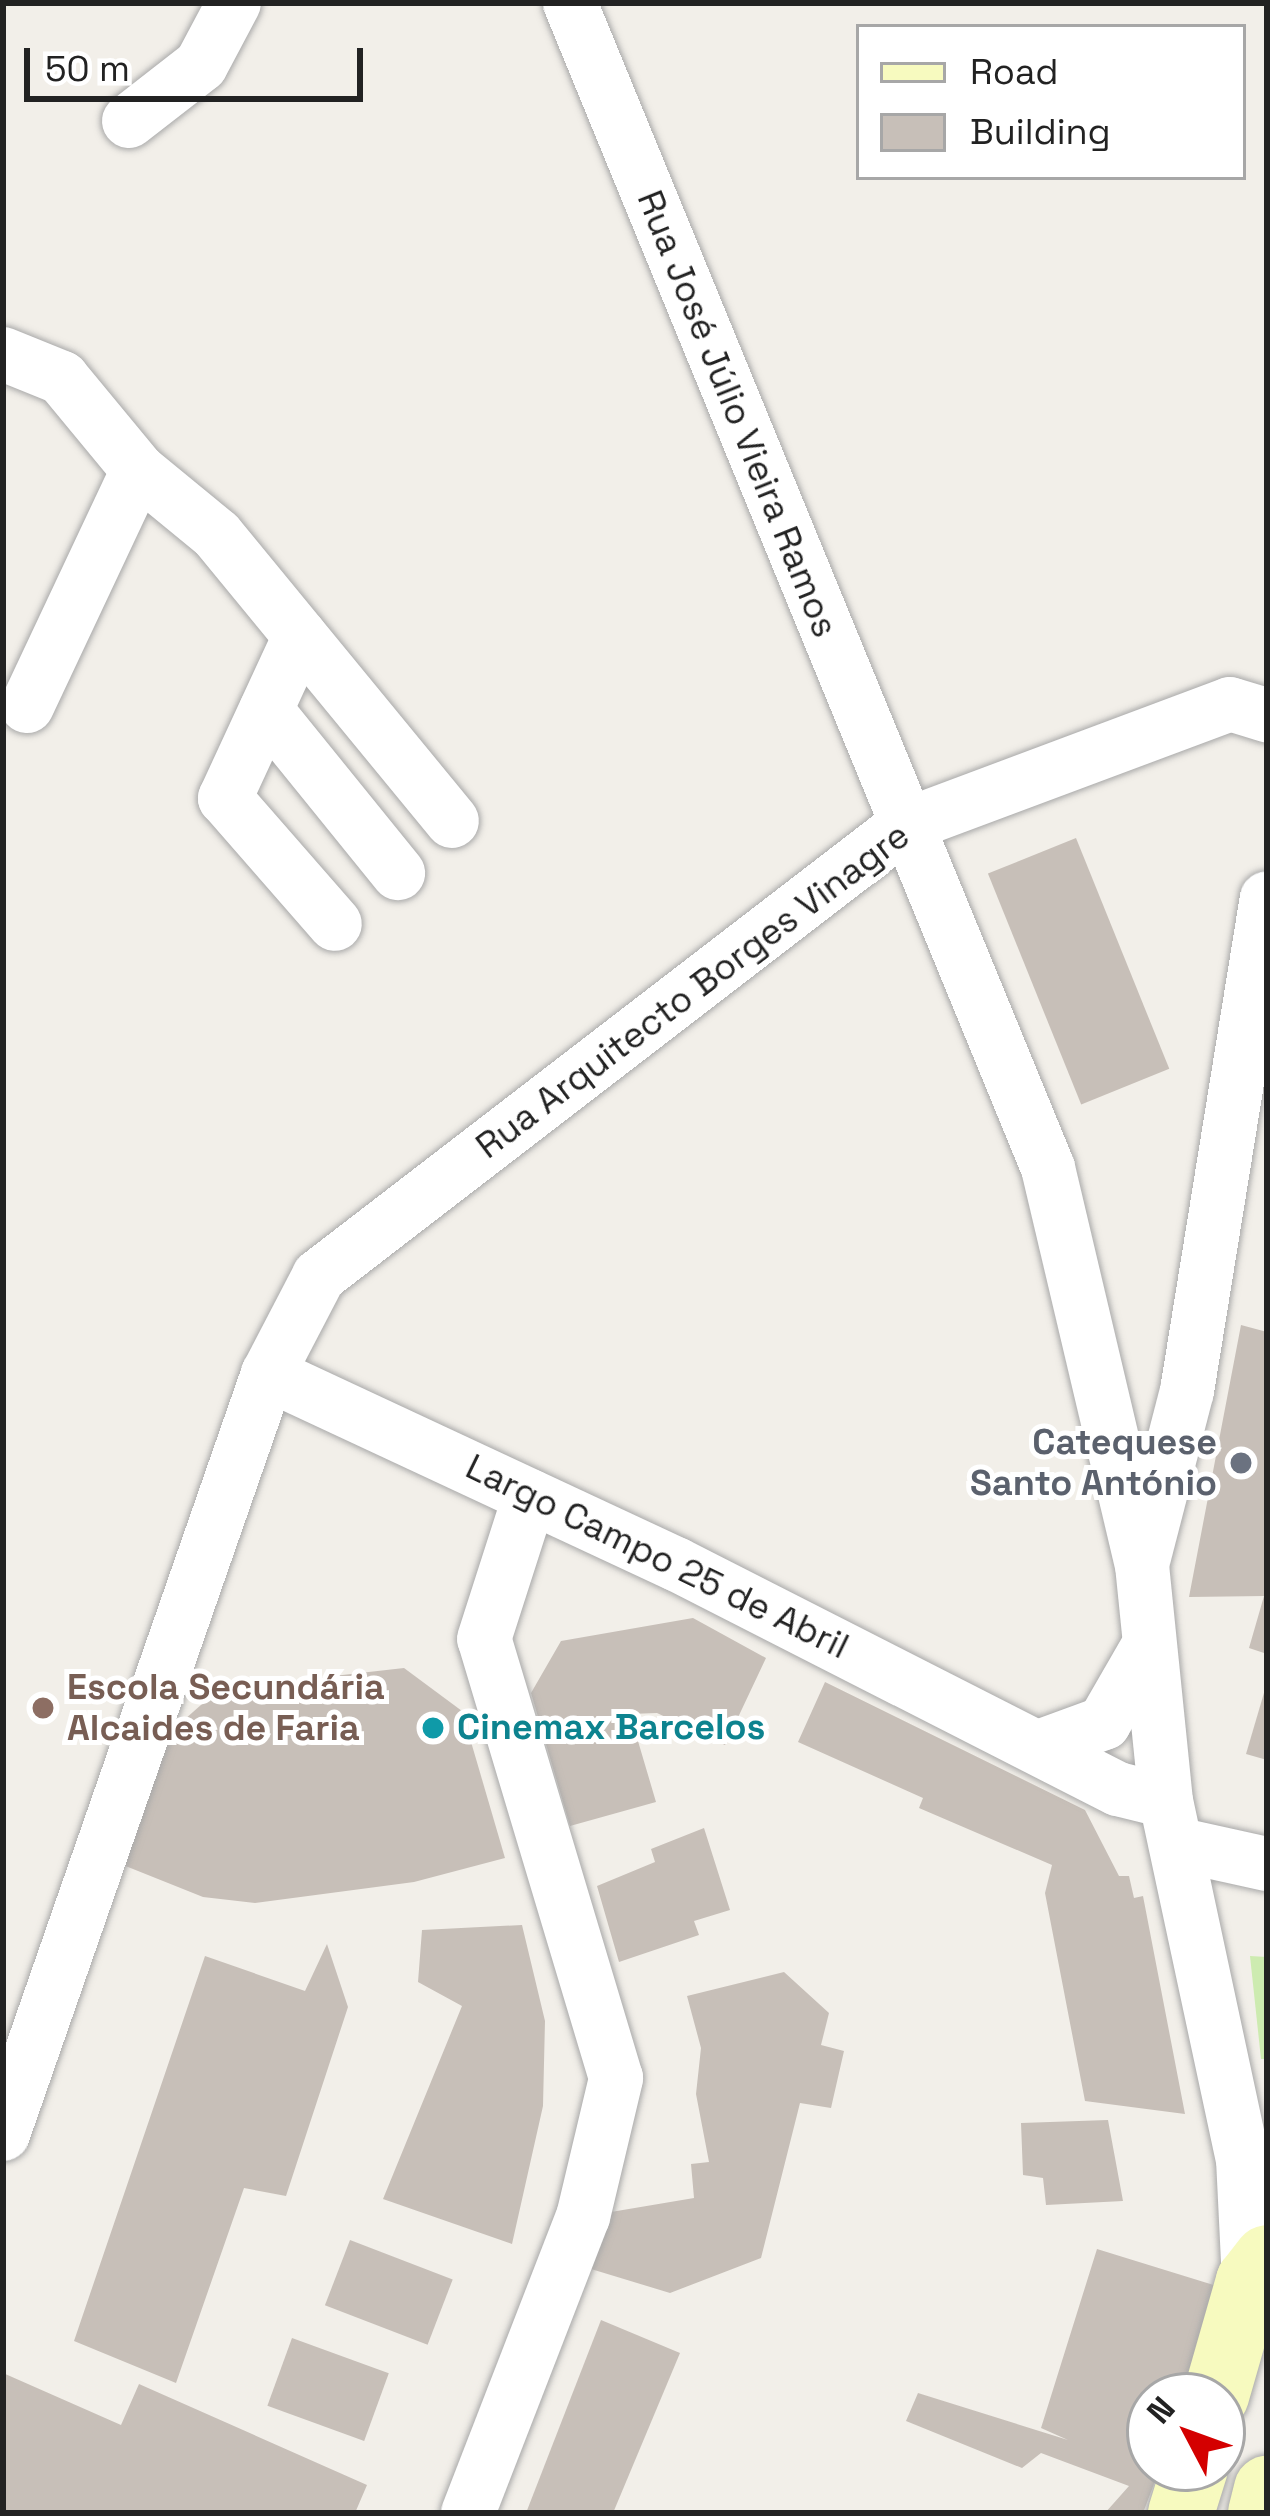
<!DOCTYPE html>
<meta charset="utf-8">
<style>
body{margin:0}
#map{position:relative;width:1270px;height:2516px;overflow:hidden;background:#f2efe9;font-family:"Space Grotesk",sans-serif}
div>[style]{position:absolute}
.grass>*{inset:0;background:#cdebb0}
.building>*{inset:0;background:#c7bfb8;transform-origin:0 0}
.roads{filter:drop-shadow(0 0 3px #a9a9a9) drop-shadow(0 0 3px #a9a9a9)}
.street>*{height:54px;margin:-27px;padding:0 27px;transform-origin:27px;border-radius:27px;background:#fff}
.secondary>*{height:66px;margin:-33px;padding:0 33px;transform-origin:33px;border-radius:33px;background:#f7fabf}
.dots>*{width:33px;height:33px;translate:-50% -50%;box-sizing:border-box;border:6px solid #fff;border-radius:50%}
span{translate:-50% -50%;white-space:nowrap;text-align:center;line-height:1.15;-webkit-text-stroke:10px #fff;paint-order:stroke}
.street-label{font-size:36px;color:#222}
.worship-label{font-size:36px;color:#5b616d;font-weight:700}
.right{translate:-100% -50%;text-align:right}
.education-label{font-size:36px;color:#785e54;font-weight:700}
.left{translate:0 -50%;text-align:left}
.culture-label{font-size:36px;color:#0d838f;font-weight:700}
.frame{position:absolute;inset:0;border:6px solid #222;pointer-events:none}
.legend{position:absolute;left:856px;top:24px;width:390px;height:156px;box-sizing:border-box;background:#fff;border:3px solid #a7a7a7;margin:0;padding:15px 21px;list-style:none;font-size:36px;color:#222}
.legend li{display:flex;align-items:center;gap:24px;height:60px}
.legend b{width:60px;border:3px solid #a7a7a7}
.north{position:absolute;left:1126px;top:2372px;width:120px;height:120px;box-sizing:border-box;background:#fff;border:3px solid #a7a7a7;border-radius:50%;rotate:311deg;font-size:33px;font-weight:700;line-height:48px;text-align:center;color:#222}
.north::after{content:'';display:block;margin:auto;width:42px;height:54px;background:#d40000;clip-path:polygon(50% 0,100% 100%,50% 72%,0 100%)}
.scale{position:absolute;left:24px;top:48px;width:339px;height:54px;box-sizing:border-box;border:6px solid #222;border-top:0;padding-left:15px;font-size:36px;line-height:42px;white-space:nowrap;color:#222;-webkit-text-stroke:9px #fff;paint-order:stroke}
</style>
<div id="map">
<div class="grass">
<div style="clip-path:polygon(1250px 1956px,1267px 1957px,1267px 2059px,1261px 2059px)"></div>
</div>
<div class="building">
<div style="left:1076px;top:838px;width:249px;height:95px;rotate:68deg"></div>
<div style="clip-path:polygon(1241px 1325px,1267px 1332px,1267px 1654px,1249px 1648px,1264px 1596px,1189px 1597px)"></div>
<div style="clip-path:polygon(693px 1618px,766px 1658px,725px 1745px,657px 1713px,630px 1714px,656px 1802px,570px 1826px,531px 1693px,561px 1641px)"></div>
<div style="clip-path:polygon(404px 1668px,462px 1711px,505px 1858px,414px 1882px,255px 1903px,203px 1897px,123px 1865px,167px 1735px,219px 1689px)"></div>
<div style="clip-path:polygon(825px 1682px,1085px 1810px,1119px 1876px,1129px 1876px,1134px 1898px,1143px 1896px,1185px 2114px,1085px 2101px,1045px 1893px,1052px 1865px,919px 1808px,923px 1798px,798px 1742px)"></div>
<div style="clip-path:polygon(1266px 1686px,1267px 1686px,1267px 1760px,1246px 1754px)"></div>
<div style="clip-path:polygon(704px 1828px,730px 1910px,694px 1921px,699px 1935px,619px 1962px,597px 1886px,655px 1862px,651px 1849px)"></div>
<div style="clip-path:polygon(522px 1925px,545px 2021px,543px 2106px,512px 2244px,383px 2199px,462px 2006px,418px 1982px,422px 1930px)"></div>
<div style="clip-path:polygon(327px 1944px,348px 2007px,286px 2196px,244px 2188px,176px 2383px,74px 2341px,205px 1956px,305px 1991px)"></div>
<div style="clip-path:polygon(784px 1972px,829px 2013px,821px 2045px,844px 2051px,831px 2108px,800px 2103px,761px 2258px,670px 2293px,591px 2269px,611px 2212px,694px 2198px,691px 2164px,709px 2162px,696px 2094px,701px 2048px,687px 1996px)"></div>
<div style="clip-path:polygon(1108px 2120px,1123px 2201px,1046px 2205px,1043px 2178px,1023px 2175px,1021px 2123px)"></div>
<div style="left:350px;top:2240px;width:110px;height:70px;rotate:21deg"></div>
<div style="clip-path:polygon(1097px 2249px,1220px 2287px,1186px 2396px,1150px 2396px,1150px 2468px,1160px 2468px,1143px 2513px,1105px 2513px,1129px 2486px,1041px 2453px,1022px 2468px,906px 2421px,918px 2393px,1068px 2440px,1041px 2428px)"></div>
<div style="clip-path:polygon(601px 2320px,680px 2353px,613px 2513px,526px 2513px)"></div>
<div style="left:292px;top:2338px;width:103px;height:72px;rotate:20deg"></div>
<div style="clip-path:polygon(3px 2373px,121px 2425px,139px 2384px,367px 2485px,355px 2513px,3px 2513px)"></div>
</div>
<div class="roads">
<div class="street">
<div style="left:570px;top:3px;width:1259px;rotate:67.69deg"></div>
<div style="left:1048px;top:1168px;width:408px;rotate:76.7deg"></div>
<div style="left:1142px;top:1565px;width:237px;rotate:84.2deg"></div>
<div style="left:1166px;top:1801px;width:366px;rotate:77.9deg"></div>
<div style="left:1243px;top:2159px;width:122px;rotate:87.2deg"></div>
<div style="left:129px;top:121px;width:91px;rotate:-37.9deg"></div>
<div style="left:201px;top:65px;width:70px;rotate:-62deg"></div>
<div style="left:3px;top:354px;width:64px;rotate:22.1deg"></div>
<div style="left:62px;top:378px;width:119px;rotate:50.4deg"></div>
<div style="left:138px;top:470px;width:102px;rotate:39.4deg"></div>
<div style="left:217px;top:535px;width:370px;rotate:50.6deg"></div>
<div style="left:300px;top:636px;width:179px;rotate:114.8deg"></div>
<div style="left:225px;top:798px;width:167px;rotate:48.9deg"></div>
<div style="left:27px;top:706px;width:261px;rotate:-64.8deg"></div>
<div style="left:266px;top:710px;width:210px;rotate:51deg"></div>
<div style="left:268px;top:1374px;width:450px;rotate:25deg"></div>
<div style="left:676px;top:1564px;width:496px;rotate:27deg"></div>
<div style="left:1118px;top:1789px;width:49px;rotate:14deg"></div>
<div style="left:1144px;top:1557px;width:171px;rotate:-75.5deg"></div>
<div style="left:1187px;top:1391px;width:499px;rotate:-80.8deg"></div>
<div style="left:1044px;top:1745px;width:64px;rotate:-20.1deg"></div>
<div style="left:1104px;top:1723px;width:90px;rotate:-60deg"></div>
<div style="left:1176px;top:1844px;width:93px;rotate:12.4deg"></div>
<div style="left:3px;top:2134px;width:805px;rotate:-70.78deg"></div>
<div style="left:268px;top:1374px;width:110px;rotate:-62.5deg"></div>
<div style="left:319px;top:1276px;width:738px;rotate:-37.57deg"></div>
<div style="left:904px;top:826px;width:348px;rotate:-20.5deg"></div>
<div style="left:1230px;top:704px;width:39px;rotate:17deg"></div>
<div style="left:468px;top:2513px;width:318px;rotate:-68.8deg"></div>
<div style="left:583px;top:2217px;width:143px;rotate:-76.6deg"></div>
<div style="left:616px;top:2078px;width:458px;rotate:-106.7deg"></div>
<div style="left:484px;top:1639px;width:150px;rotate:-72.2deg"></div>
</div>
<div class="secondary">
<div style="left:1216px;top:2396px;width:120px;rotate:-74deg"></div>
<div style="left:1249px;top:2281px;width:29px;rotate:-52deg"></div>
<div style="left:1181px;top:2513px;width:47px;rotate:-72.7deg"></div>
<div style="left:1261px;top:2513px;width:25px;rotate:-76deg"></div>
</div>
</div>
<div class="dots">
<div style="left:1241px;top:1463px;background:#6b7280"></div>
<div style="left:43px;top:1708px;background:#8d6e63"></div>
<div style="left:433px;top:1728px;background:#0f9aa8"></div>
</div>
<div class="street-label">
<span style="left:737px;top:414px;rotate:68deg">Rua José Júlio Vieira Ramos</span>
<span style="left:693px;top:991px;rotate:-37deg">Rua Arquitecto Borges Vinagre</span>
<span style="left:657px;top:1557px;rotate:26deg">Largo Campo 25 de Abril</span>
</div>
<div class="worship-label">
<span class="right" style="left:1217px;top:1463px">Catequese<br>Santo António</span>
</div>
<div class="education-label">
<span class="left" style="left:67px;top:1708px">Escola Secundária<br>Alcaides de Faria</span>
</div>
<div class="culture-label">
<span class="left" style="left:457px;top:1728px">Cinemax Barcelos</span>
</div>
<div class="frame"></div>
<ul class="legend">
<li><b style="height:15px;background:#f7fabf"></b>Road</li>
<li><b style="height:33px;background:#c7bfb8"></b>Building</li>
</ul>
<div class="north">N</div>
<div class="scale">50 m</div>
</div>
